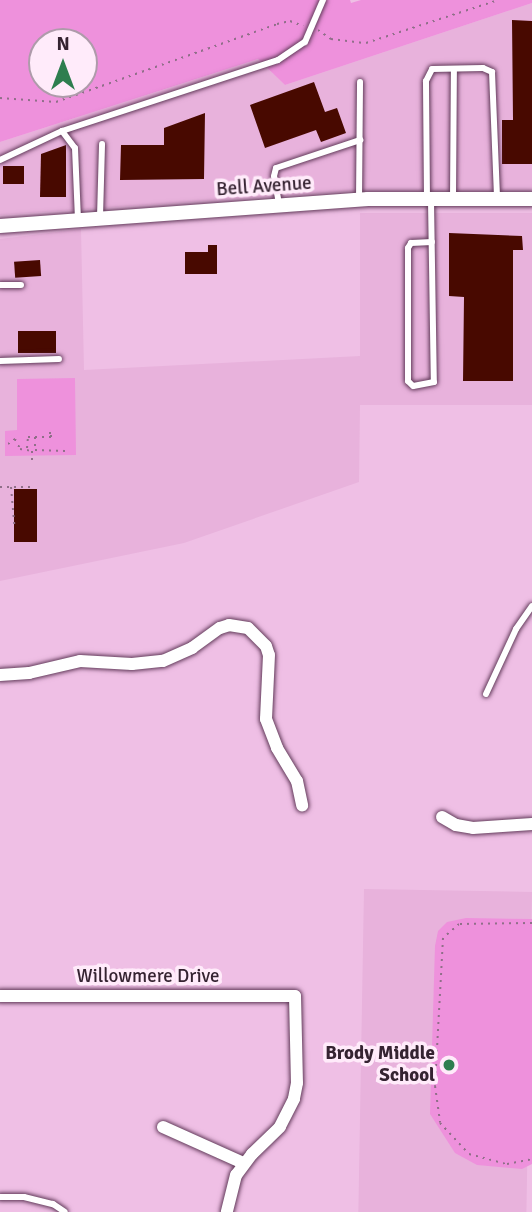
<!DOCTYPE html>
<style>
body{margin:0}
#map{position:relative;width:532px;height:1212px;overflow:hidden;background:#efbfe5;font-family:Signika,sans-serif}
div>[style]{position:absolute}
.built>*{inset:0;background:#e8b2dc;transform-origin:0 0}
.green>*{inset:0;background:#ee91dc}
.building>*{inset:0;background:#480900;transform-origin:0 0}
.path>*{height:2px;margin-top:-1px;transform-origin:0;background:repeating-linear-gradient(90deg,#906f89 0 2px,transparent 0 7px)}
.roads{filter:drop-shadow(0 0 2px #633b5b) drop-shadow(0 0 2px #633b5b)}
.service>*{height:6px;margin:-3px;padding:0 3px;transform-origin:3px;border-radius:3px;background:#fff}
.minor>*{height:12px;margin:-6px;padding:0 6px;transform-origin:6px;border-radius:6px;background:#fff}
.tertiary>*{height:14px;margin:-7px;padding:0 7px;transform-origin:7px;border-radius:7px;background:#fff}
.dots>*{width:19px;height:19px;translate:-50% -50%;box-sizing:border-box;border:4px solid #ffebfa;border-radius:50%}
span{translate:-50% -50%;white-space:nowrap;text-align:center;line-height:1.15;-webkit-text-stroke:7px #ffebfa;paint-order:stroke}
.street-label{font-size:19px;color:#352331}
.poi-label{font-size:19px;color:#352331;font-weight:700}
.right{translate:-100% -50%;text-align:right}
.north{position:absolute;left:28px;top:28px;width:70px;height:70px;box-sizing:border-box;background:#ffebfa;border:2px solid #ae9baa;border-radius:50%;rotate:0deg;font-size:19px;font-weight:700;line-height:28px;text-align:center;color:#352331}
.north::after{content:'';display:block;margin:auto;width:24px;height:32px;background:#2e7e4f;clip-path:polygon(50% 0,100% 100%,50% 72%,0 100%)}
</style>
<div id="map">
<div class="built">
<div style="clip-path:polygon(532px 3px,532px 191px,352px 191px,0 215px,0 142px,258px 59px,285px 85px)"></div>
<div style="clip-path:polygon(360px 213px,532px 213px,532px 405px,360px 405px,359px 482px,184px 543px,0 581px,0 239px,81px 229px,84px 370px,360px 356px)"></div>
<div style="left:364px;top:889px;width:168px;height:323px;rotate:1deg"></div>
</div>
<div class="green">
<div style="clip-path:polygon(evenodd,0 0,350px 0,351px 3px,361px 0,532px 0,532px 3px,285px 85px,258px 59px,0 142px,0 0,42px 42px,84px 42px,84px 84px,42px 84px,42px 42px)"></div>
<div style="clip-path:polygon(75px 378px,76px 455px,5px 456px,5px 431px,17px 430px,17px 379px)"></div>
<div style="clip-path:polygon(466px 918px,532px 919px,532px 1164px,522px 1169px,477px 1165px,455px 1153px,430px 1114px,435px 946px,438px 931px,447px 922px)"></div>
</div>
<div class="building">
<div style="clip-path:polygon(512px 20px,532px 21px,532px 164px,502px 164px,502px 120px,513px 120px)"></div>
<div style="clip-path:polygon(314px 82px,325px 112px,337px 108px,346px 133px,321px 142px,316px 130px,265px 148px,250px 105px)"></div>
<div style="clip-path:polygon(205px 113px,204px 179px,120px 180px,121px 145px,164px 145px,164px 128px)"></div>
<div style="clip-path:polygon(66px 145px,66px 197px,40px 197px,41px 154px)"></div>
<div style="left:3px;top:166px;width:21px;height:18px"></div>
<div style="clip-path:polygon(449px 233px,522px 236px,523px 250px,513px 250px,513px 381px,463px 381px,464px 297px,449px 296px)"></div>
<div style="clip-path:polygon(208px 245px,217px 245px,217px 274px,185px 274px,185px 252px,208px 252px)"></div>
<div style="left:40px;top:260px;width:16px;height:26px;rotate:86deg"></div>
<div style="left:18px;top:331px;width:38px;height:22px"></div>
<div style="left:14px;top:489px;width:23px;height:53px"></div>
</div>
<div class="path">
<div style="left:318px;top:30px;width:16px;rotate:35deg"></div>
<div style="left:331px;top:39px;width:35px;rotate:7deg"></div>
<div style="left:366px;top:43px;width:139px;rotate:-18deg"></div>
<div style="left:0;top:98px;width:56px;rotate:4.1deg"></div>
<div style="left:56px;top:102px;width:234px;rotate:-19.4deg"></div>
<div style="left:277px;top:24px;width:13px;rotate:-13deg"></div>
<div style="left:290px;top:21px;width:14px;rotate:21deg"></div>
<div style="left:35px;top:437px;width:13px;rotate:90deg"></div>
<div style="left:35px;top:450px;width:30px;rotate:2deg"></div>
<div style="left:8px;top:444px;width:9px;rotate:-36deg"></div>
<div style="left:15px;top:439px;width:11px;rotate:63deg"></div>
<div style="left:20px;top:449px;width:12px;rotate:9deg"></div>
<div style="left:32px;top:451px;width:11px;rotate:90deg"></div>
<div style="left:27px;top:448px;width:11px;rotate:-85deg"></div>
<div style="left:28px;top:437px;width:23px"></div>
<div style="left:51px;top:437px;width:4px;rotate:-90deg"></div>
<div style="left:51px;top:433px;width:3px;rotate:180deg"></div>
<div style="left:0;top:487px;width:30px"></div>
<div style="left:11px;top:487px;width:38px;rotate:85deg"></div>
<div style="left:532px;top:923px;width:73px;rotate:179.2deg"></div>
<div style="left:459px;top:924px;width:21px;rotate:139deg"></div>
<div style="left:443px;top:938px;width:148px;rotate:93.1deg"></div>
<div style="left:435px;top:1086px;width:37px;rotate:82deg"></div>
<div style="left:440px;top:1123px;width:42px;rotate:46.9deg"></div>
<div style="left:469px;top:1154px;width:39px;rotate:15deg"></div>
<div style="left:507px;top:1164px;width:25px;rotate:-11deg"></div>
</div>
<div class="roads">
<div class="service">
<div style="left:62px;top:131px;width:227px;rotate:-18.2deg"></div>
<div style="left:278px;top:60px;width:32px;rotate:-34deg"></div>
<div style="left:305px;top:42px;width:46px;rotate:-66.8deg"></div>
<div style="left:0;top:160px;width:68px;rotate:-25.1deg"></div>
<div style="left:62px;top:131px;width:21px;rotate:53deg"></div>
<div style="left:75px;top:148px;width:71px;rotate:87.6deg"></div>
<div style="left:427px;top:199px;width:118px;rotate:-90.5deg"></div>
<div style="left:426px;top:81px;width:13px;rotate:-63deg"></div>
<div style="left:432px;top:69px;width:51px;rotate:-1.1deg"></div>
<div style="left:483px;top:68px;width:10px;rotate:24deg"></div>
<div style="left:492px;top:72px;width:127px;rotate:87.7deg"></div>
<div style="left:453px;top:199px;width:130px;rotate:-89.6deg"></div>
<div style="left:359px;top:200px;width:118px;rotate:-89.5deg"></div>
<div style="left:431px;top:201px;width:181px;rotate:89.1deg"></div>
<div style="left:434px;top:382px;width:21px;rotate:169deg"></div>
<div style="left:413px;top:386px;width:7px;rotate:-135deg"></div>
<div style="left:408px;top:381px;width:133px;rotate:-90deg"></div>
<div style="left:408px;top:248px;width:6px;rotate:-59deg"></div>
<div style="left:411px;top:243px;width:21px;rotate:-3deg"></div>
<div style="left:279px;top:204px;width:28px;rotate:-100deg"></div>
<div style="left:274px;top:176px;width:8px;rotate:-76deg"></div>
<div style="left:276px;top:168px;width:89px;rotate:-18.4deg"></div>
<div style="left:100px;top:217px;width:73px;rotate:-88.4deg"></div>
<div style="left:0;top:285px;width:21px"></div>
<div style="left:0;top:361px;width:59px;rotate:-1.9deg"></div>
<div style="left:486px;top:694px;width:72px;rotate:-65.2deg"></div>
<div style="left:516px;top:629px;width:28px;rotate:-55deg"></div>
<div style="left:0;top:1197px;width:24px"></div>
<div style="left:24px;top:1197px;width:30px;rotate:14deg"></div>
<div style="left:53px;top:1204px;width:14px;rotate:34deg"></div>
</div>
<div class="minor">
<div style="left:0;top:675px;width:29px;rotate:-4deg"></div>
<div style="left:29px;top:673px;width:52px;rotate:-13.2deg"></div>
<div style="left:80px;top:661px;width:52px;rotate:3.3deg"></div>
<div style="left:132px;top:664px;width:31px;rotate:-6deg"></div>
<div style="left:163px;top:661px;width:32px;rotate:-24deg"></div>
<div style="left:192px;top:648px;width:34px;rotate:-36deg"></div>
<div style="left:220px;top:628px;width:9px;rotate:-18deg"></div>
<div style="left:229px;top:625px;width:19px;rotate:9deg"></div>
<div style="left:248px;top:628px;width:25px;rotate:45deg"></div>
<div style="left:266px;top:646px;width:9px;rotate:72deg"></div>
<div style="left:269px;top:655px;width:64px;rotate:92.7deg"></div>
<div style="left:266px;top:719px;width:31px;rotate:69deg"></div>
<div style="left:277px;top:748px;width:39px;rotate:59deg"></div>
<div style="left:297px;top:781px;width:25px;rotate:78deg"></div>
<div style="left:442px;top:817px;width:16px;rotate:30deg"></div>
<div style="left:456px;top:825px;width:17px;rotate:10deg"></div>
<div style="left:473px;top:828px;width:59px;rotate:-3.9deg"></div>
<div style="left:0;top:996px;width:295px"></div>
<div style="left:295px;top:996px;width:87px;rotate:88.7deg"></div>
<div style="left:297px;top:1083px;width:16px;rotate:101deg"></div>
<div style="left:294px;top:1099px;width:31px;rotate:117deg"></div>
<div style="left:280px;top:1127px;width:39px;rotate:136deg"></div>
<div style="left:252px;top:1154px;width:26px;rotate:127deg"></div>
<div style="left:236px;top:1175px;width:38px;rotate:104deg"></div>
<div style="left:163px;top:1127px;width:88px;rotate:24.2deg"></div>
</div>
<div class="tertiary">
<div style="left:0;top:226px;width:369px;rotate:-4.2deg"></div>
<div style="left:368px;top:199px;width:164px"></div>
</div>
</div>
<div class="dots">
<div style="left:449px;top:1065px;background:#2e7e4f"></div>
</div>
<div class="street-label">
<span style="left:264px;top:187px;rotate:-4deg">Bell Avenue</span>
<span style="left:148px;top:977px">Willowmere Drive</span>
</div>
<div class="poi-label">
<span class="right" style="left:435px;top:1065px">Brody Middle<br>School</span>
</div>
<div class="north">N</div>
</div>
